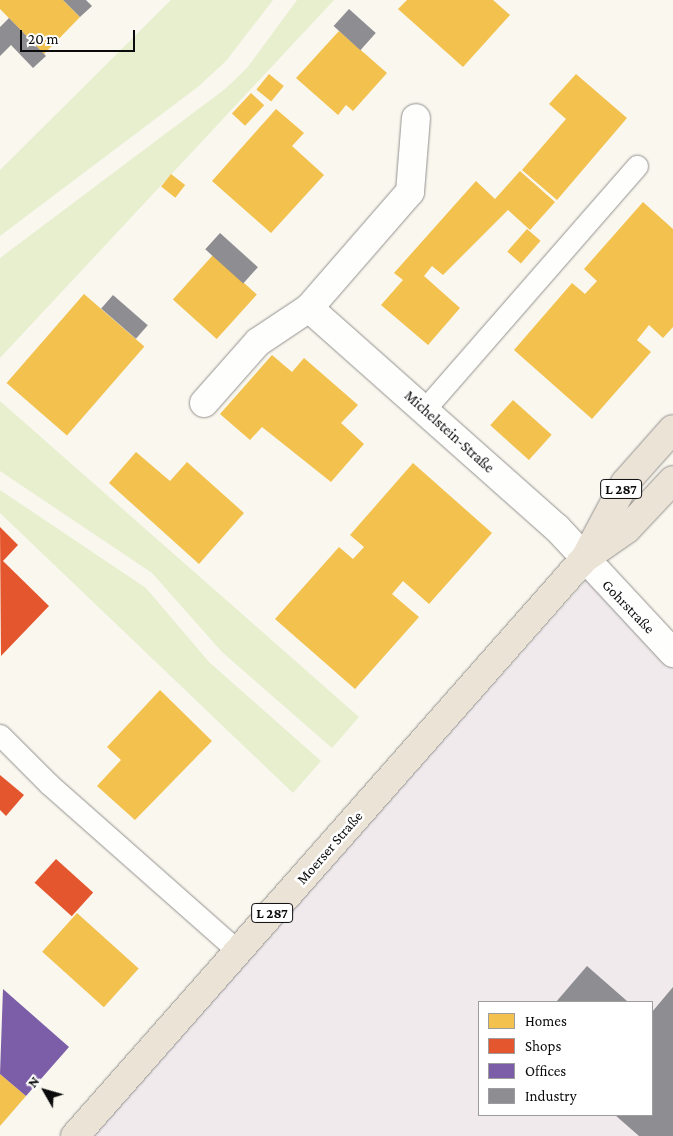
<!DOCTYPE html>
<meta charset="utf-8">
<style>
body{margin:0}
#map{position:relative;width:673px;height:1136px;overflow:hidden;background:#faf7ef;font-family:"Crimson Pro",serif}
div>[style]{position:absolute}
.industrial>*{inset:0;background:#f0eaed}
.green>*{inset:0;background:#e7efcf}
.homes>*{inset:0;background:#f2c14e;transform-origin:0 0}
.shops>*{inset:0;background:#e4572e;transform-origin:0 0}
.offices>*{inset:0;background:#7b5ea7}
.industry>*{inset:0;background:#8d8d92;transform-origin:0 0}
.roads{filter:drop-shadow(0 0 1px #93918e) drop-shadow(0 0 1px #93918e)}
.service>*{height:21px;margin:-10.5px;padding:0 10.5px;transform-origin:10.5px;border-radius:10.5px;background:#fefefd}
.minor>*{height:28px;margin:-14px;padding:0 14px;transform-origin:14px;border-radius:14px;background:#fefefd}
.primary>*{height:28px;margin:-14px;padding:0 14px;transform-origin:14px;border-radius:14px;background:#ece3d7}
span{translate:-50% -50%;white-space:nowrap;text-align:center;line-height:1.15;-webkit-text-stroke:5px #fff;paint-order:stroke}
.shield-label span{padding:1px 4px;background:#fff;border:1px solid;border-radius:4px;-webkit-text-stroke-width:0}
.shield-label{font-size:14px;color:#0b0b0b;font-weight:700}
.street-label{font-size:15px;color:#0b0b0b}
.legend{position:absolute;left:478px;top:1001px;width:175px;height:115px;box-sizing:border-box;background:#fff;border:1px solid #9d9d9d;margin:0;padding:6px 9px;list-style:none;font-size:15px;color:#0b0b0b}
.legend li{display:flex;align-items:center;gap:10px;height:25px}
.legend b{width:25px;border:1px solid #9d9d9d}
.north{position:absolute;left:20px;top:1066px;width:50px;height:50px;-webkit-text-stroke:4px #fff;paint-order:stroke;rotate:308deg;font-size:14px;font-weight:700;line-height:20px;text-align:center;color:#0b0b0b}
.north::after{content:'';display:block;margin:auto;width:18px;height:22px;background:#0b0b0b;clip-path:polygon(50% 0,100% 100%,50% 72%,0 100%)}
.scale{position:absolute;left:20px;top:30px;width:115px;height:22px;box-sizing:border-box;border:2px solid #0b0b0b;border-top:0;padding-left:6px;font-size:15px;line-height:18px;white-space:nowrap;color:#0b0b0b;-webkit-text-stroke:4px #fff;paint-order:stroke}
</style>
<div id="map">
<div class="industrial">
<div style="clip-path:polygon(evenodd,596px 569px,673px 652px,673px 1136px,91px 1136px,596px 569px,479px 1002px,652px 1002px,652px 1115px,479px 1115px,479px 1002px)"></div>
</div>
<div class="green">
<div style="clip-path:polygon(171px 0,273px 0,226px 61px,199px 86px,0 236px,0 170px)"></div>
<div style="clip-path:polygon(297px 0,334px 0,0 358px,0 258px,225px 89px,247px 68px)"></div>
<div style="clip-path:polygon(0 401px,359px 717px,332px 748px,222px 652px,152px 573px,0 471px)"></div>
<div style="clip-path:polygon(0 490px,146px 588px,209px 662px,321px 761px,293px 793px,0 513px)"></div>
</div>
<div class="homes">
<div style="clip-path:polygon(0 0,63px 0,80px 17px,44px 54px,0 9px)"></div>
<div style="clip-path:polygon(407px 0,493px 0,510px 15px,463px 67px,398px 9px)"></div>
<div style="clip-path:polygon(339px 31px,387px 73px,353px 111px,346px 105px,338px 115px,296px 78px)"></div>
<div style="left:269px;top:74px;width:19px;height:20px;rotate:39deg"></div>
<div style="clip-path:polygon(576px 74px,627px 118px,557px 200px,522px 170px,566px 119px,549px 104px)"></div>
<div style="left:251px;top:93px;width:18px;height:28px;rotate:43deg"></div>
<div style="clip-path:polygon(276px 109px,304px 133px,292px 146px,324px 175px,271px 233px,212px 181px)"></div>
<div style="clip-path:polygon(520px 171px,555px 202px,530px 230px,508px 210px,443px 275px,432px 266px,424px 276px,460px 308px,428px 345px,381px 305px,403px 280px,394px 273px,476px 181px,495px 199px)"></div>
<div style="left:171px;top:174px;width:18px;height:16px;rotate:38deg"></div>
<div style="clip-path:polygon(643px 202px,673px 229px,673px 327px,663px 338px,649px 325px,637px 340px,651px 352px,592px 419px,514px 350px,572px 283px,585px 294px,597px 281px,584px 269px)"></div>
<div style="left:527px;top:229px;width:18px;height:30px;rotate:41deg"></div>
<div style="left:213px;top:255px;width:59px;height:60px;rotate:42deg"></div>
<div style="left:84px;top:294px;width:80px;height:118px;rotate:41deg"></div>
<div style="clip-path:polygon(272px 355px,292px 372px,304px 358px,358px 405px,341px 423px,364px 444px,331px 482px,262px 427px,250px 440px,220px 414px)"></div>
<div style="left:513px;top:400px;width:52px;height:34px;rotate:42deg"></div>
<div style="clip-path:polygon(136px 452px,170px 481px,187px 462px,244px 513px,199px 564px,109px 483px)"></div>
<div style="clip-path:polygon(413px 463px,492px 533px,429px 604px,403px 581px,392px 594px,419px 617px,355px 689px,275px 619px,339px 547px,353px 559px,364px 547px,350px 535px)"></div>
<div style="clip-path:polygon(160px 690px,212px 741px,135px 820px,97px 786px,121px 760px,107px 747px)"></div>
<div style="left:77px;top:913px;width:83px;height:52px;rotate:42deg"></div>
<div style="clip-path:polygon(0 1074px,26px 1096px,0 1126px)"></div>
</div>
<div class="shops">
<div style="clip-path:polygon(0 527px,18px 545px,3px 561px,49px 606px,1px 656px)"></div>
<div style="clip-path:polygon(0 775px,24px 795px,6px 816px,0 810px)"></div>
<div style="left:56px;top:859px;width:50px;height:32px;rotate:42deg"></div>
</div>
<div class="offices">
<div style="clip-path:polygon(3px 989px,69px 1047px,26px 1096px,0 1074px)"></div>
</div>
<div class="industry">
<div style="clip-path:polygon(63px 0,86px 0,92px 6px,80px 17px)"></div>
<div style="left:349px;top:9px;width:36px;height:23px;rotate:42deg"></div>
<div style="clip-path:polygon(9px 18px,46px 56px,33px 68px,11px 45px,0 56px,0 27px)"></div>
<div style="left:220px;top:233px;width:51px;height:22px;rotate:42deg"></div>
<div style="left:113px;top:295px;width:46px;height:18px;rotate:41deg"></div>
<div style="clip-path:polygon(587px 966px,627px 1001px,626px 1002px,556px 1002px)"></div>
<div style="clip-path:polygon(673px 987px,673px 1136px,639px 1136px,615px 1115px,652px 1115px,652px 1012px)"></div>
</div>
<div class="roads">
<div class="service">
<div style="left:424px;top:410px;width:324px;rotate:-48.9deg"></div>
<div style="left:0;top:735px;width:69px;rotate:45deg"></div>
<div style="left:49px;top:784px;width:252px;rotate:41.5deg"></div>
</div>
<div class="minor">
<div style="left:309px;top:308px;width:332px;rotate:41.6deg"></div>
<div style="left:557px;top:528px;width:171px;rotate:47.1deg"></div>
<div style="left:204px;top:403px;width:81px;rotate:-48.5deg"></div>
<div style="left:258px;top:342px;width:61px;rotate:-33.7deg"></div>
<div style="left:309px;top:308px;width:154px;rotate:-49deg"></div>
<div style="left:410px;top:192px;width:74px;rotate:-85.4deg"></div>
</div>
<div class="primary">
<div style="left:585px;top:558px;width:85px;rotate:-61.9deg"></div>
<div style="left:625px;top:483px;width:72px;rotate:-48.4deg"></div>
<div style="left:75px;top:1136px;width:769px;rotate:-48.58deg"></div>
<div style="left:584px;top:559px;width:52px;rotate:-34.9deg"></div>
<div style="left:627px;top:529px;width:67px;rotate:-46.8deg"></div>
</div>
</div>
<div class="shield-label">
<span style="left:621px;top:489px">L 287</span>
<span style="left:272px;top:913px">L 287</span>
</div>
<div class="street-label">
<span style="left:449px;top:432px;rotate:42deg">Michelstein-Straße</span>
<span style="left:628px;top:607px;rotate:46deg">Gohrstraße</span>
<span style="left:330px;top:848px;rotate:-49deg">Moerser Straße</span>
</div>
<ul class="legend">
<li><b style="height:14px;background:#f2c14e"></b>Homes</li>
<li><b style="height:14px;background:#e4572e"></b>Shops</li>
<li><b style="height:14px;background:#7b5ea7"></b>Offices</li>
<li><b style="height:14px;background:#8d8d92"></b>Industry</li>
</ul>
<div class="north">N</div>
<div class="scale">20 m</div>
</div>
